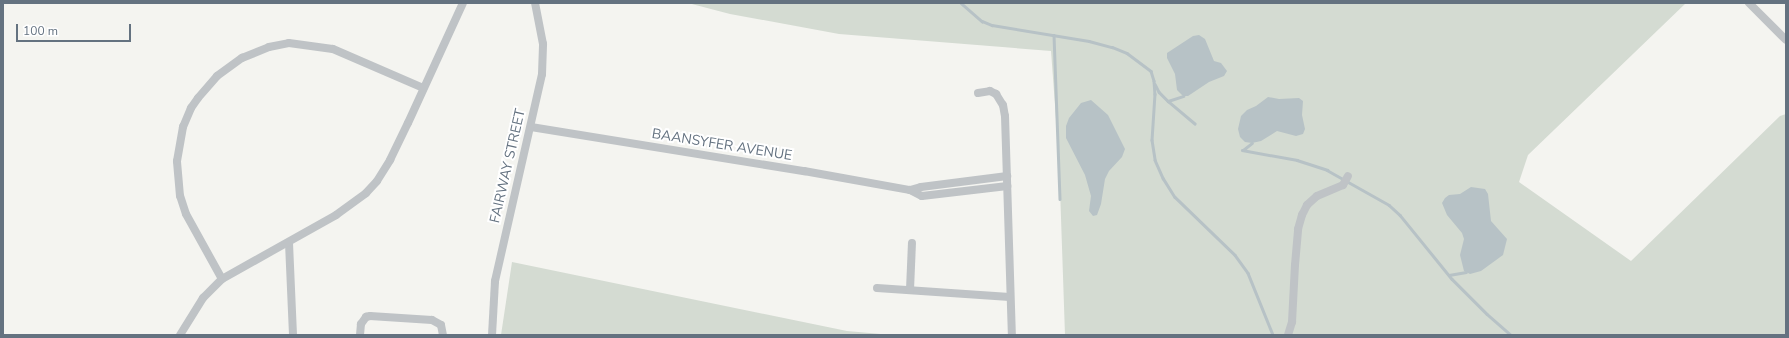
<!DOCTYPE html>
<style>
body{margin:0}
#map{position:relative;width:1789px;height:338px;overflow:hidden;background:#f4f4f0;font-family:"Nunito Sans",sans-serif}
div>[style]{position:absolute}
.green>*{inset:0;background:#d4dbd2}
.water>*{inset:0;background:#b7c2c6}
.stream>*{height:2.5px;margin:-1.25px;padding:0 1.25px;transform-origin:1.25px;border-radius:1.25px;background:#b7c2c6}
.minor>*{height:8px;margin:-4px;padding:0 4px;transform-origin:4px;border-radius:4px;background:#bfc3c6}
span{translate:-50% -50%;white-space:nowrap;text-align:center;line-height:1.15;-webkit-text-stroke:4px #fff;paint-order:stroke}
.street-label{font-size:14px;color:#647280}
.frame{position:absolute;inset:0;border:4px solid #647280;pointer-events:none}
.scale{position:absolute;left:16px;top:24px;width:115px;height:18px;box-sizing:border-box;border:2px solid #647280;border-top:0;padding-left:5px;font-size:12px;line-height:14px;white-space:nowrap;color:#647280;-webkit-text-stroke:3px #fff;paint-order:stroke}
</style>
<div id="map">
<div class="green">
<div style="clip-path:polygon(688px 3px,1686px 3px,1528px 155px,1519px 182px,1631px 261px,1780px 116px,1786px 114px,1786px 335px,1065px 335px,1059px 159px,1051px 51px,839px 34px,730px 14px)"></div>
<div style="clip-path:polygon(512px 262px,847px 331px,892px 335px,501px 335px)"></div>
</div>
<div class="water">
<div style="clip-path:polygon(1199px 35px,1205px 39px,1214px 61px,1221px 63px,1227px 71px,1224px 76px,1209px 82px,1188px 96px,1183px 96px,1177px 90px,1175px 74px,1167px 58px,1167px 53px,1193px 36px)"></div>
<div style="clip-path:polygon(1268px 97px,1279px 99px,1299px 98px,1303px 101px,1302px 115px,1305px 129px,1303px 134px,1296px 136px,1277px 131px,1261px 141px,1252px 143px,1245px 142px,1240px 137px,1238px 129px,1241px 116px,1247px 110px,1256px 106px)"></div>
<div style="clip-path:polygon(1091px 100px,1108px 115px,1125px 149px,1122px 157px,1109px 171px,1105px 179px,1101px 204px,1097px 215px,1093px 216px,1089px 211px,1091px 196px,1085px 175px,1066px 138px,1066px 126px,1069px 118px,1081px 103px)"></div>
<div style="clip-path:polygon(1471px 187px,1485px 189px,1488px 194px,1491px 221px,1507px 239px,1503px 255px,1481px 271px,1470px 274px,1464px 271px,1460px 255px,1464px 239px,1462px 233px,1447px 215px,1442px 203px,1445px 198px,1449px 195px,1460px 194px)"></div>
</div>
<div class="stream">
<div style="left:961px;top:3px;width:28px;rotate:41deg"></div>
<div style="left:982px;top:21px;width:11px;rotate:22deg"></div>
<div style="left:992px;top:25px;width:98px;rotate:9.4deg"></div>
<div style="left:1089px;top:41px;width:24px;rotate:15deg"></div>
<div style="left:1112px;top:47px;width:16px;rotate:22deg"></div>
<div style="left:1127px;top:53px;width:30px;rotate:37deg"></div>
<div style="left:1151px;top:71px;width:10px;rotate:73deg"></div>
<div style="left:1154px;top:81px;width:13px;rotate:86deg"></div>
<div style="left:1155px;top:94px;width:46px;rotate:93.7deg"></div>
<div style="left:1152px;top:140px;width:20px;rotate:81deg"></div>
<div style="left:1155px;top:160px;width:20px;rotate:66deg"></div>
<div style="left:1163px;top:178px;width:22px;rotate:58deg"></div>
<div style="left:1175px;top:197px;width:83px;rotate:44deg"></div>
<div style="left:1235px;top:255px;width:22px;rotate:54deg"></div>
<div style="left:1248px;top:273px;width:67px;rotate:68deg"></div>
<div style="left:1054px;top:35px;width:164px;rotate:87.9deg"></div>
<div style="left:1155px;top:84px;width:9px;rotate:63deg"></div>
<div style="left:1159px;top:92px;width:13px;rotate:45deg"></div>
<div style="left:1168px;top:101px;width:35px;rotate:40deg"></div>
<div style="left:1168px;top:101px;width:16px;rotate:-18deg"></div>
<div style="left:1242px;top:150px;width:56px;rotate:10.3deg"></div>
<div style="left:1297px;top:160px;width:32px;rotate:18deg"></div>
<div style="left:1327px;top:170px;width:71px;rotate:29.4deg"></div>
<div style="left:1389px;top:205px;width:15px;rotate:42deg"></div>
<div style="left:1400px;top:215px;width:82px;rotate:50.9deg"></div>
<div style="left:1452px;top:279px;width:49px;rotate:45deg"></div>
<div style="left:1487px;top:314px;width:32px;rotate:41deg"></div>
<div style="left:1243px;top:150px;width:11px;rotate:-38deg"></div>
<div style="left:1449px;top:275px;width:17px;rotate:-10deg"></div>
</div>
<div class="minor">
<div style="left:1749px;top:3px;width:52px;rotate:45deg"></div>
<div style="left:978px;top:93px;width:12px;rotate:-9deg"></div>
<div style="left:990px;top:91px;width:7px;rotate:27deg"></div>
<div style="left:996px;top:94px;width:13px;rotate:58deg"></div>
<div style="left:1003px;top:105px;width:11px;rotate:80deg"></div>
<div style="left:1005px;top:116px;width:219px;rotate:88.2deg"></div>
<div style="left:531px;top:127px;width:277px;rotate:9.2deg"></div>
<div style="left:804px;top:171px;width:108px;rotate:10.2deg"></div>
<div style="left:910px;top:190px;width:13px;rotate:27deg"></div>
<div style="left:922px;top:196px;width:86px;rotate:-6.7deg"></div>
<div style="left:910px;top:190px;width:11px;rotate:-15deg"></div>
<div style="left:921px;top:187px;width:87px;rotate:-7.3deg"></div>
<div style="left:289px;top:243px;width:92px;rotate:87.5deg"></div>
<div style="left:222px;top:279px;width:74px;rotate:-119deg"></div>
<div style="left:186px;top:214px;width:19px;rotate:-108deg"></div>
<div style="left:180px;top:196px;width:35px;rotate:-95deg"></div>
<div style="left:177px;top:161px;width:35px;rotate:-80deg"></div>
<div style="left:183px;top:127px;width:21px;rotate:-67deg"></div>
<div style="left:191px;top:108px;width:12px;rotate:-55deg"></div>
<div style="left:198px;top:98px;width:29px;rotate:-49deg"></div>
<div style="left:217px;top:76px;width:31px;rotate:-36deg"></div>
<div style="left:242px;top:58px;width:29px;rotate:-22deg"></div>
<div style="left:269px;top:47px;width:20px;rotate:-11deg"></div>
<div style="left:289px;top:43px;width:44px;rotate:7.8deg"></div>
<div style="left:333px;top:49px;width:98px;rotate:23.4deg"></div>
<div style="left:877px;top:288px;width:133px;rotate:3.9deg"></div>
<div style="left:910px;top:290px;width:47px;rotate:-87.6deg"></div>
<div style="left:180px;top:335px;width:44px;rotate:-58.1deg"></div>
<div style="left:203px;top:298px;width:27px;rotate:-45deg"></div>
<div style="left:222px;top:279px;width:131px;rotate:-29.3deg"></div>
<div style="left:336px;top:215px;width:37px;rotate:-36deg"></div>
<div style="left:366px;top:193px;width:16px;rotate:-47deg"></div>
<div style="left:377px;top:181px;width:25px;rotate:-58deg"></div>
<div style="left:390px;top:160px;width:41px;rotate:-64.1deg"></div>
<div style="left:408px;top:123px;width:132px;rotate:-65.4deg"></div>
<div style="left:360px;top:335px;width:11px;rotate:-85deg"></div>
<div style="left:361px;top:324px;width:9px;rotate:-54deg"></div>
<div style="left:366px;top:317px;width:4px;rotate:-14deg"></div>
<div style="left:370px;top:316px;width:62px;rotate:3.7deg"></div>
<div style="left:432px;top:320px;width:10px;rotate:29deg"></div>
<div style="left:441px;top:325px;width:10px;rotate:79deg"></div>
<div style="left:492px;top:335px;width:54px;rotate:-86.8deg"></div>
<div style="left:495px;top:281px;width:212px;rotate:-77.2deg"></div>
<div style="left:542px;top:74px;width:30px;rotate:-88deg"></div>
<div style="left:543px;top:44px;width:42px;rotate:-101deg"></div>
<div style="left:1288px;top:335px;width:14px;rotate:-73deg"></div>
<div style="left:1292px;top:322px;width:57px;rotate:-87deg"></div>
<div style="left:1295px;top:265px;width:36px;rotate:-85deg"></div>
<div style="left:1298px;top:229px;width:15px;rotate:-74deg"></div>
<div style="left:1302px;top:215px;width:11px;rotate:-63deg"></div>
<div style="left:1307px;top:205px;width:13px;rotate:-42deg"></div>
<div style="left:1317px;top:196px;width:28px;rotate:-23deg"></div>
<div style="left:1343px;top:185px;width:10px;rotate:-61deg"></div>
</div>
<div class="street-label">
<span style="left:722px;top:145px;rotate:9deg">BAANSYFER AVENUE</span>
<span style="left:508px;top:166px;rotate:-77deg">FAIRWAY STREET</span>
</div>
<div class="frame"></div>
<div class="scale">100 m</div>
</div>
